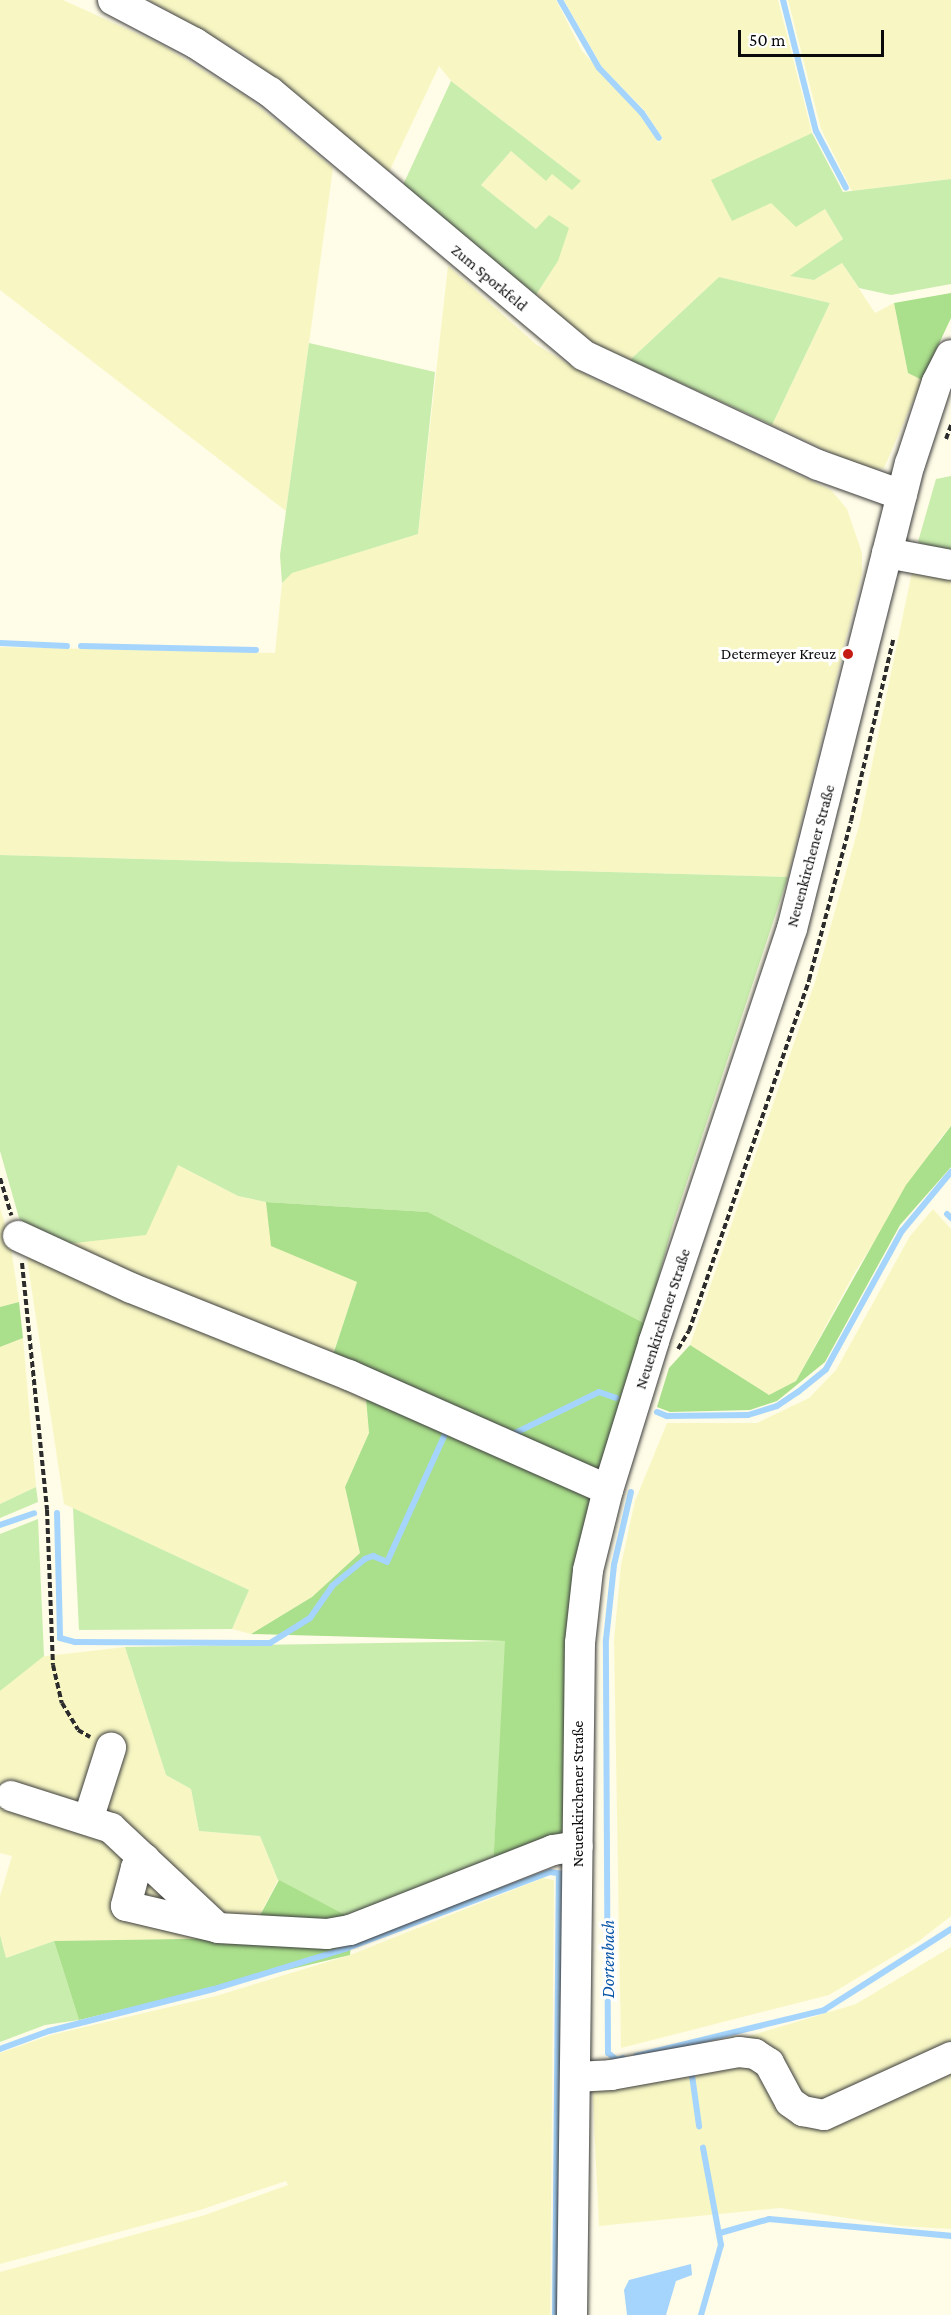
<!DOCTYPE html>
<meta charset="utf-8">
<style>
body{margin:0}
#map{position:relative;width:951px;height:2315px;overflow:hidden;background:#fffce7;font-family:"Crimson Pro",serif}
div>[style]{position:absolute}
.farmland>*{inset:0;background:#f8f7c4}
.green>*{inset:0;background:#c9edad}
.forest>*{inset:0;background:#aadf8b}
.water>*{inset:0;background:#a5d5fd}
.stream>*{height:6px;margin:-3px;padding:0 3px;transform-origin:3px;border-radius:3px;background:#a5d5fd}
.path>*{height:4px;margin-top:-2px;transform-origin:0;background:repeating-linear-gradient(90deg,#2c2c2c 0 6px,transparent 0 9px)}
.roads{filter:drop-shadow(0 0 2px #3d3d3d) drop-shadow(0 0 2px #3d3d3d)}
.minor>*{height:30px;margin:-15px;padding:0 15px;transform-origin:15px;border-radius:15px;background:#fff}
.dots>*{width:16px;height:16px;translate:-50% -50%;box-sizing:border-box;border:3px solid #fff;border-radius:50%}
span{translate:-50% -50%;white-space:nowrap;text-align:center;line-height:1.15;-webkit-text-stroke:6px #fff;paint-order:stroke}
.street-label{font-size:16px;color:#0a0a0a}
.poi-label{font-size:16px;color:#0a0a0a}
.right{translate:-100% -50%;text-align:right}
.water-label{font-size:18px;color:#0955a6;font-style:italic}
.scale{position:absolute;left:738px;top:30px;width:146px;height:27px;box-sizing:border-box;border:3px solid #0a0a0a;border-top:0;padding-left:8px;font-size:18px;line-height:21px;white-space:nowrap;color:#0a0a0a;-webkit-text-stroke:4px #fff;paint-order:stroke}
</style>
<div id="map">
<div class="farmland">
<div style="clip-path:polygon(0 0,63px 0,160px 44px,247px 97px,333px 168px,286px 511px,0 290px)"></div>
<div style="clip-path:polygon(149px 0,556px 0,582px 51px,640px 114px,658px 142px,663px 139px,645px 111px,602px 67px,564px 0,778px 0,812px 133px,712px 180px,771px 203px,825px 209px,843px 239px,791px 276px,814px 280px,842px 263px,875px 313px,894px 303px,908px 373px,922px 380px,884px 468px,868px 470px,772px 425px,830px 303px,719px 277px,630px 360px,578px 336px,534px 298px,558px 261px,536px 229px,481px 185px,511px 151px,545px 180px,552px 174px,581px 181px,451px 81px,439px 66px,389px 172px,245px 55px)"></div>
<div style="clip-path:polygon(788px 0,951px 0,951px 179px,852px 191px,821px 129px)"></div>
<div style="clip-path:polygon(448px 266px,537px 345px,590px 377px,831px 490px,847px 509px,862px 553px,862px 573px,788px 877px,0 855px,0 647px,275px 653px,282px 583px,291px 573px,418px 534px)"></div>
<div style="clip-path:polygon(912px 572px,951px 574px,951px 1126px,939px 1140px,855px 1272px,796px 1381px,769px 1395px,690px 1345px,815px 982px,860px 822px)"></div>
<div style="clip-path:polygon(178px 1165px,238px 1196px,266px 1202px,272px 1246px,357px 1282px,332px 1357px,364px 1375px,369px 1433px,345px 1487px,360px 1553px,312px 1597px,251px 1634px,232px 1629px,249px 1590px,64px 1504px,25px 1245px)"></div>
<div style="clip-path:polygon(0 1208px,10px 1241px,19px 1302px,0 1307px)"></div>
<div style="clip-path:polygon(933px 1209px,951px 1229px,951px 1916px,919px 1941px,829px 1995px,621px 2048px,614px 1640px,621px 1565px,635px 1501px,667px 1423px,757px 1423px,809px 1398px,836px 1370px,910px 1236px)"></div>
<div style="clip-path:polygon(23px 1338px,36px 1487px,0 1504px,0 1347px)"></div>
<div style="clip-path:polygon(125px 1647px,166px 1775px,191px 1789px,199px 1831px,260px 1836px,278px 1880px,248px 1938px,54px 1941px,6px 1958px,0 1935px,0 1896px,12px 1856px,0 1853px,0 1691px,38px 1657px)"></div>
<div style="clip-path:polygon(543px 1878px,554px 1880px,550px 2315px,0 2315px,0 2272px,205px 2215px,288px 2185px,286px 2181px,200px 2210px,0 2264px,0 2053px,51px 2035px,216px 1996px,350px 1955px)"></div>
<div style="clip-path:polygon(951px 1947px,951px 2229px,900px 2226px,780px 2208px,599px 2226px,592px 2083px,856px 2004px)"></div>
</div>
<div class="green">
<div style="clip-path:polygon(451px 81px,581px 181px,572px 190px,552px 174px,546px 181px,511px 151px,481px 185px,536px 229px,549px 215px,569px 228px,558px 261px,534px 298px,403px 185px)"></div>
<div style="clip-path:polygon(812px 133px,843px 192px,951px 179px,951px 284px,891px 295px,859px 288px,842px 263px,814px 280px,790px 276px,843px 239px,825px 209px,796px 227px,771px 203px,732px 221px,711px 180px)"></div>
<div style="clip-path:polygon(719px 277px,830px 303px,772px 425px,630px 360px)"></div>
<div style="clip-path:polygon(309px 343px,435px 372px,418px 534px,292px 573px,282px 583px,280px 555px)"></div>
<div style="clip-path:polygon(951px 476px,951px 555px,918px 542px,936px 479px)"></div>
<div style="clip-path:polygon(0 855px,788px 877px,673px 1224px,646px 1324px,428px 1212px,266px 1202px,238px 1196px,178px 1165px,146px 1235px,57px 1245px,32px 1232px,19px 1218px,0 1151px)"></div>
<div style="clip-path:polygon(36px 1487px,38px 1502px,0 1518px,0 1504px)"></div>
<div style="clip-path:polygon(73px 1508px,249px 1590px,232px 1629px,79px 1630px)"></div>
<div style="clip-path:polygon(38px 1519px,44px 1656px,0 1691px,0 1534px)"></div>
<div style="clip-path:polygon(506px 1641px,493px 1868px,353px 1919px,278px 1880px,260px 1836px,199px 1831px,191px 1789px,166px 1775px,125px 1647px)"></div>
<div style="clip-path:polygon(0 1935px,6px 1958px,54px 1941px,79px 2020px,45px 2025px,0 2042px)"></div>
</div>
<div class="forest">
<div style="clip-path:polygon(951px 293px,951px 318px,922px 380px,908px 373px,894px 303px)"></div>
<div style="clip-path:polygon(951px 1126px,951px 1167px,900px 1225px,825px 1362px,777px 1401px,750px 1410px,670px 1412px,657px 1407px,669px 1368px,690px 1345px,769px 1395px,796px 1381px,906px 1185px)"></div>
<div style="clip-path:polygon(266px 1202px,428px 1212px,646px 1324px,599px 1479px,569px 1838px,493px 1868px,505px 1641px,251px 1634px,312px 1597px,360px 1553px,345px 1487px,369px 1433px,364px 1375px,332px 1358px,357px 1282px,271px 1246px)"></div>
<div style="clip-path:polygon(19px 1302px,23px 1338px,0 1347px,0 1307px)"></div>
<div style="clip-path:polygon(279px 1880px,353px 1919px,350px 1955px,79px 2020px,54px 1941px,248px 1938px)"></div>
</div>
<div class="water">
<div style="clip-path:polygon(691px 2264px,692px 2275px,676px 2281px,666px 2315px,627px 2315px,624px 2290px,629px 2280px)"></div>
</div>
<div class="stream">
<div style="left:560px;top:0;width:78px;rotate:60.2deg"></div>
<div style="left:599px;top:68px;width:62px;rotate:46.3deg"></div>
<div style="left:642px;top:113px;width:30px;rotate:56deg"></div>
<div style="left:783px;top:0;width:135px;rotate:75.9deg"></div>
<div style="left:816px;top:131px;width:64px;rotate:62.2deg"></div>
<div style="left:0;top:643px;width:67px;rotate:2.6deg"></div>
<div style="left:81px;top:646px;width:175px;rotate:1.3deg"></div>
<div style="left:947px;top:1214px;width:6px;rotate:45deg"></div>
<div style="left:657px;top:1412px;width:11px;rotate:22deg"></div>
<div style="left:667px;top:1416px;width:81px;rotate:-0.7deg"></div>
<div style="left:748px;top:1415px;width:30px;rotate:-17deg"></div>
<div style="left:777px;top:1406px;width:25px;rotate:-34deg"></div>
<div style="left:798px;top:1392px;width:36px;rotate:-39deg"></div>
<div style="left:826px;top:1369px;width:158px;rotate:-61.2deg"></div>
<div style="left:902px;top:1231px;width:77px;rotate:-50.3deg"></div>
<div style="left:511px;top:1435px;width:98px;rotate:-26deg"></div>
<div style="left:599px;top:1392px;width:18px;rotate:19deg"></div>
<div style="left:57px;top:1513px;width:125px;rotate:88.6deg"></div>
<div style="left:60px;top:1638px;width:16px;rotate:15deg"></div>
<div style="left:75px;top:1642px;width:195px;rotate:0.3deg"></div>
<div style="left:270px;top:1643px;width:47px;rotate:-32deg"></div>
<div style="left:310px;top:1618px;width:39px;rotate:-55deg"></div>
<div style="left:332px;top:1586px;width:43px;rotate:-39.3deg"></div>
<div style="left:365px;top:1559px;width:9px;rotate:-21deg"></div>
<div style="left:373px;top:1556px;width:15px;rotate:23deg"></div>
<div style="left:387px;top:1562px;width:145px;rotate:-65.6deg"></div>
<div style="left:0;top:1525px;width:36px;rotate:-19deg"></div>
<div style="left:0;top:2049px;width:52px;rotate:-20.2deg"></div>
<div style="left:49px;top:2031px;width:170px;rotate:-14.3deg"></div>
<div style="left:214px;top:1989px;width:137px;rotate:-17deg"></div>
<div style="left:345px;top:1949px;width:219px;rotate:-20.6deg"></div>
<div style="left:550px;top:1872px;width:14px;rotate:8deg"></div>
<div style="left:636px;top:2056px;width:194px;rotate:-13.7deg"></div>
<div style="left:824px;top:2010px;width:151px;rotate:-32.5deg"></div>
<div style="left:623px;top:2058px;width:6px;rotate:162deg"></div>
<div style="left:617px;top:2060px;width:11px;rotate:-142deg"></div>
<div style="left:608px;top:2053px;width:413px;rotate:-90.3deg"></div>
<div style="left:606px;top:1640px;width:75px;rotate:-83.9deg"></div>
<div style="left:614px;top:1565px;width:75px;rotate:-76.9deg"></div>
<div style="left:691px;top:2068px;width:59px;rotate:82.1deg"></div>
<div style="left:720px;top:2233px;width:51px;rotate:-15.9deg"></div>
<div style="left:769px;top:2219px;width:183px;rotate:5.3deg"></div>
<div style="left:555px;top:2315px;width:441px;rotate:-89.5deg"></div>
<div style="left:701px;top:2315px;width:73px;rotate:-74.1deg"></div>
<div style="left:721px;top:2245px;width:99px;rotate:-100.5deg"></div>
</div>
<div class="path">
<div style="left:946px;top:439px;width:15px;rotate:-70deg"></div>
<div style="left:0;top:1178px;width:39px;rotate:73deg"></div>
<div style="left:22px;top:1263px;width:248px;rotate:84.2deg"></div>
<div style="left:47px;top:1510px;width:155px;rotate:87.8deg"></div>
<div style="left:53px;top:1665px;width:39px;rotate:77deg"></div>
<div style="left:62px;top:1703px;width:31px;rotate:59deg"></div>
<div style="left:78px;top:1730px;width:14px;rotate:30deg"></div>
<div style="left:678px;top:1349px;width:21px;rotate:-59deg"></div>
<div style="left:689px;top:1331px;width:371px;rotate:-71.1deg"></div>
<div style="left:809px;top:980px;width:164px;rotate:-75.2deg"></div>
<div style="left:851px;top:821px;width:186px;rotate:-76.9deg"></div>
</div>
<div class="roads">
<div class="minor">
<div style="left:113px;top:0;width:93px;rotate:27.7deg"></div>
<div style="left:195px;top:43px;width:90px;rotate:33.2deg"></div>
<div style="left:270px;top:92px;width:409px;rotate:40deg"></div>
<div style="left:583px;top:355px;width:259px;rotate:25.1deg"></div>
<div style="left:818px;top:465px;width:89px;rotate:19.7deg"></div>
<div style="left:887px;top:553px;width:65px;rotate:10.6deg"></div>
<div style="left:18px;top:1236px;width:124px;rotate:24.7deg"></div>
<div style="left:131px;top:1288px;width:235px;rotate:21.8deg"></div>
<div style="left:349px;top:1375px;width:283px;rotate:23.9deg"></div>
<div style="left:11px;top:1796px;width:105px;rotate:17.7deg"></div>
<div style="left:111px;top:1828px;width:146px;rotate:43.1deg"></div>
<div style="left:218px;top:1928px;width:109px;rotate:3.2deg"></div>
<div style="left:327px;top:1934px;width:23px;rotate:-10deg"></div>
<div style="left:350px;top:1930px;width:218px;rotate:-21.5deg"></div>
<div style="left:553px;top:1850px;width:25px;rotate:-9deg"></div>
<div style="left:88px;top:1820px;width:76px;rotate:-72.3deg"></div>
<div style="left:145px;top:1859px;width:13px;rotate:135deg"></div>
<div style="left:136px;top:1868px;width:39px;rotate:105deg"></div>
<div style="left:126px;top:1906px;width:91px;rotate:13.3deg"></div>
<div style="left:575px;top:2077px;width:36px;rotate:-3deg"></div>
<div style="left:611px;top:2075px;width:130px;rotate:-10.2deg"></div>
<div style="left:739px;top:2052px;width:16px;rotate:7deg"></div>
<div style="left:755px;top:2054px;width:17px;rotate:33deg"></div>
<div style="left:769px;top:2063px;width:44px;rotate:61.7deg"></div>
<div style="left:790px;top:2102px;width:16px;rotate:35deg"></div>
<div style="left:803px;top:2111px;width:21px;rotate:11deg"></div>
<div style="left:824px;top:2115px;width:140px;rotate:-24.5deg"></div>
<div style="left:572px;top:2315px;width:672px;rotate:-89.32deg"></div>
<div style="left:580px;top:1643px;width:73px;rotate:-83.7deg"></div>
<div style="left:588px;top:1570px;width:82px;rotate:-76deg"></div>
<div style="left:608px;top:1490px;width:156px;rotate:-72.8deg"></div>
<div style="left:654px;top:1341px;width:434px;rotate:-71.5deg"></div>
<div style="left:792px;top:929px;width:480px;rotate:-75.8deg"></div>
<div style="left:910px;top:464px;width:86px;rotate:-71.8deg"></div>
<div style="left:937px;top:382px;width:30px;rotate:-63deg"></div>
</div>
</div>
<div class="dots">
<div style="left:848px;top:654px;background:#c61b15"></div>
</div>
<div class="street-label">
<span style="left:489px;top:278px;rotate:40deg">Zum Sporkfeld</span>
<span style="left:811px;top:856px;rotate:-75deg">Neuenkirchener Straße</span>
<span style="left:663px;top:1319px;rotate:-72deg">Neuenkirchener Straße</span>
<span style="left:578px;top:1794px;rotate:-90deg">Neuenkirchener Straße</span>
</div>
<div class="poi-label">
<span class="right" style="left:836px;top:654px">Determeyer Kreuz</span>
</div>
<div class="water-label">
<span style="left:608px;top:1959px;rotate:-90deg">Dortenbach</span>
</div>
<div class="scale">50 m</div>
</div>
